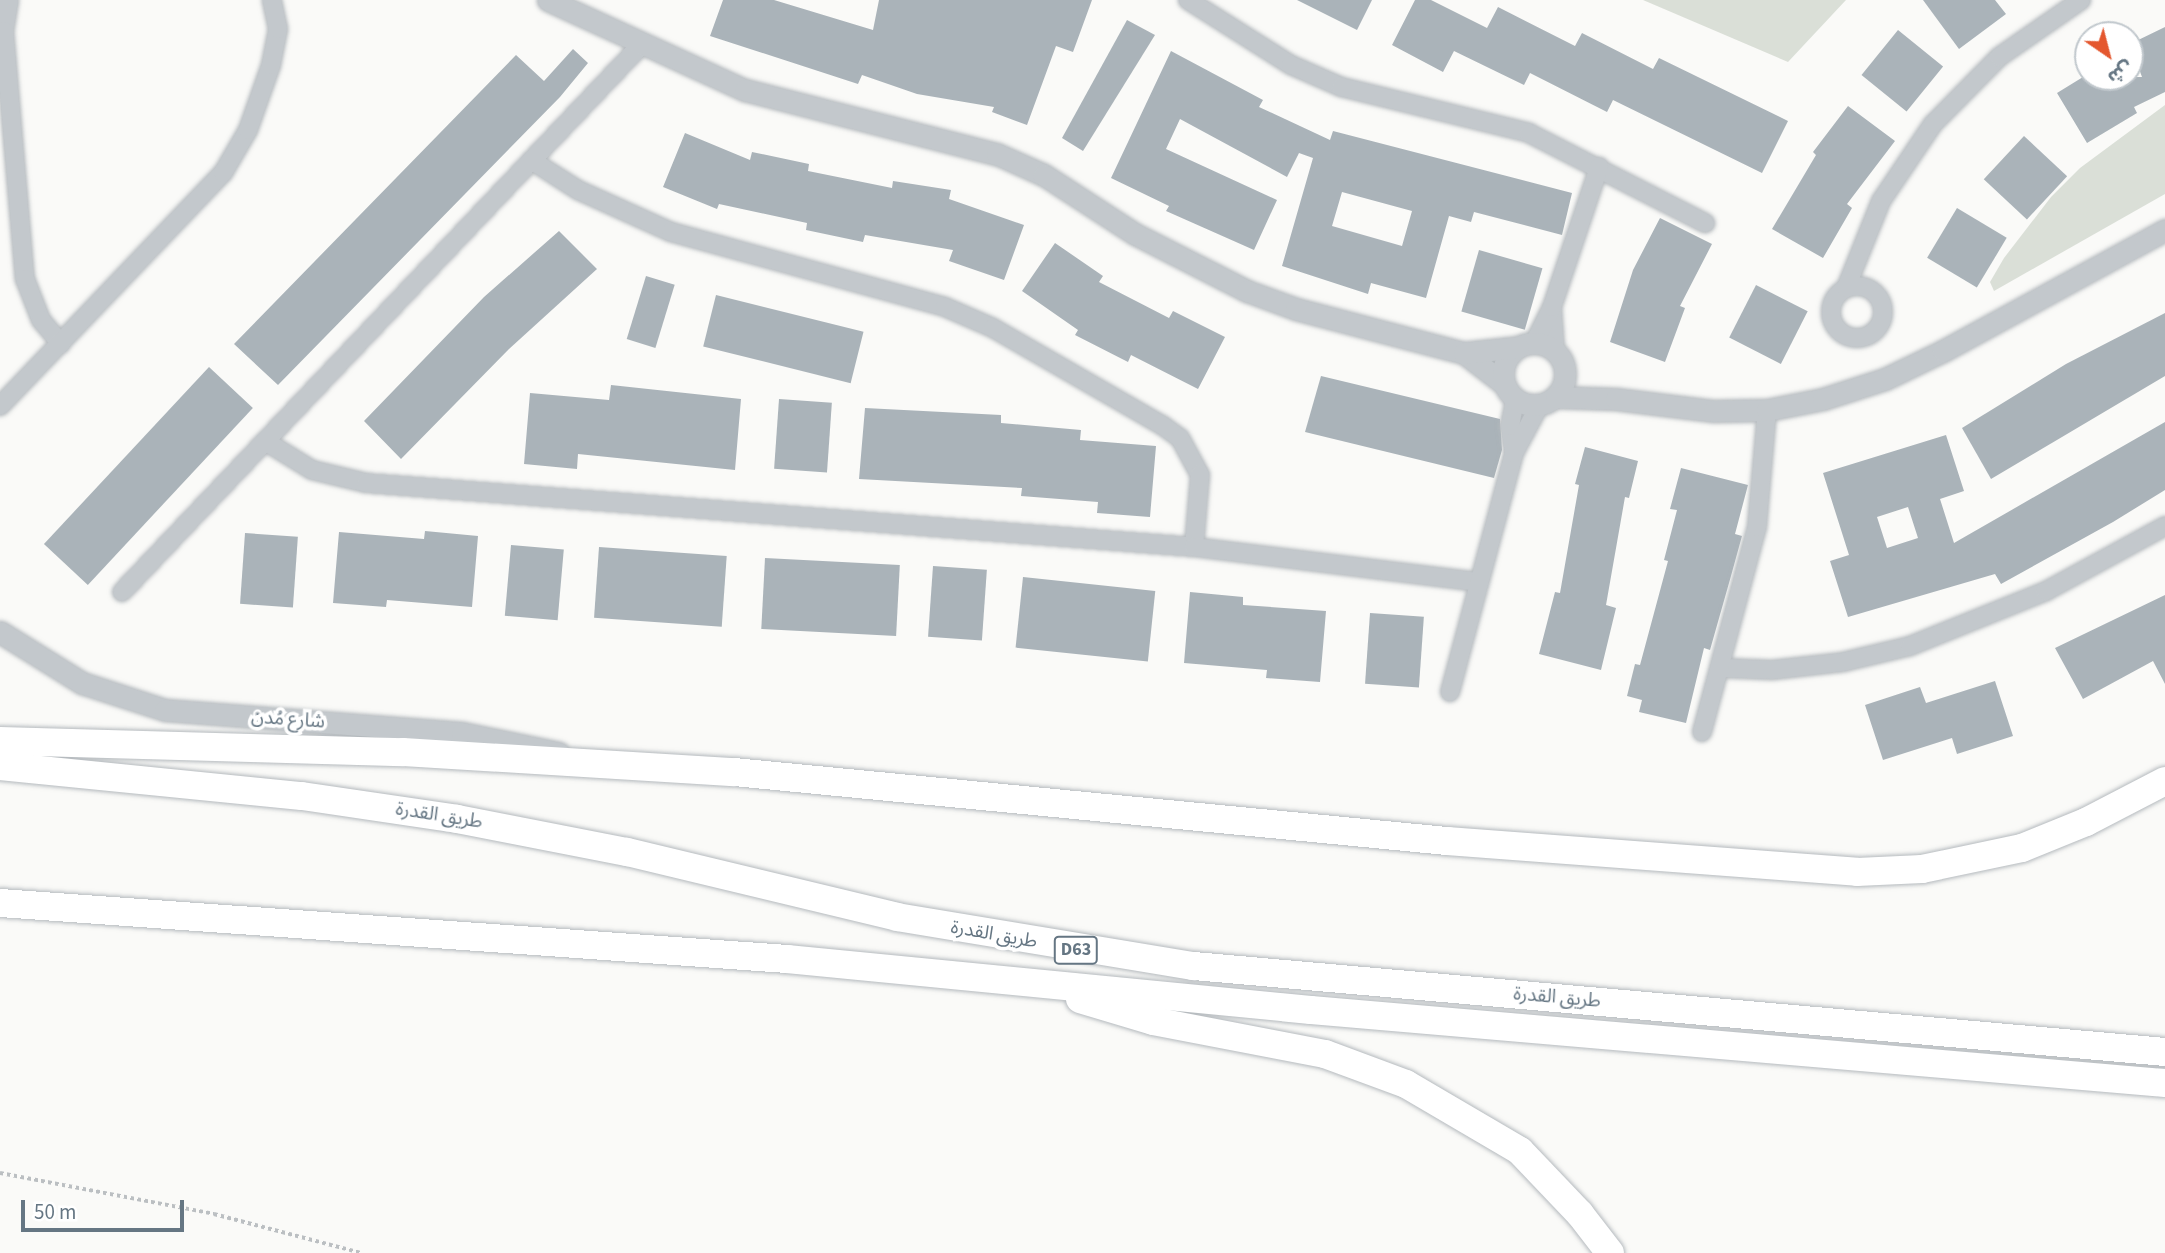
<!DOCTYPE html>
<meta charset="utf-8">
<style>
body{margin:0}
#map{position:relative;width:2165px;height:1253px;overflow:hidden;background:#fafaf8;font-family:"Source Sans 3","Noto Sans Arabic",sans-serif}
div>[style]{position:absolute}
.green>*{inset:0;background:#dadfd7}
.building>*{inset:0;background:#aab3b9;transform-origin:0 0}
.path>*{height:3.5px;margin-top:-1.75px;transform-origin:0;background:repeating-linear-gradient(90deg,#bbbfc2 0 3.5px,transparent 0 7px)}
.roads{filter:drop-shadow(0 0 2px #b5babe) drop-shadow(0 0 2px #b5babe)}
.minor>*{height:18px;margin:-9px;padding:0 9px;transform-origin:9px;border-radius:9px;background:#c3c8cc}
.minor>.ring{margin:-9px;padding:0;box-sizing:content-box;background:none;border:18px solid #c3c8cc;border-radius:50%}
.tertiary>*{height:21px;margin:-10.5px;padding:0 10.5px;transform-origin:10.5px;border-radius:10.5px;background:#c3c8cc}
.tertiary>.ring{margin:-10.5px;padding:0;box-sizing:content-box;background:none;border:21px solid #c3c8cc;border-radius:50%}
.primary>*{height:28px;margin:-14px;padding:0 14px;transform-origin:14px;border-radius:14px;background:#fff}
span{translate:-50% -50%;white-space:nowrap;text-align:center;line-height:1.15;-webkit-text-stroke:7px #fff;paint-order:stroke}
.shield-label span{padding:2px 5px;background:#fff;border:2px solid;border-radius:5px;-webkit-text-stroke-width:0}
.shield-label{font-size:18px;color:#657683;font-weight:700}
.street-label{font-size:19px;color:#657683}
.north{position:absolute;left:2074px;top:21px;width:70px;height:70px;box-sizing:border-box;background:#fff;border:2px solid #c1c8cd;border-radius:50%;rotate:145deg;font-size:19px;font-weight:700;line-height:28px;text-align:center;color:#657683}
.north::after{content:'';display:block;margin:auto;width:24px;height:32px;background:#e4572e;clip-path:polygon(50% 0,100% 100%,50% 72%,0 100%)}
.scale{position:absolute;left:21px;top:1200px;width:163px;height:32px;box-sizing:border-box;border:4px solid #657683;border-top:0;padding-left:9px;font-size:21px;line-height:24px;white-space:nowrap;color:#657683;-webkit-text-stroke:5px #fff;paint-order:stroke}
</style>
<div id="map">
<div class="green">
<div style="clip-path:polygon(1643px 0,1846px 0,1788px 62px)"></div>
<div style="clip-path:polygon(2165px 105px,2165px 194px,1994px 291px,1990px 282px,2004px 258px,2051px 197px,2080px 168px)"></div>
</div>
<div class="building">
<div style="clip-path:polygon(723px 0,774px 0,873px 30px,879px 0,1092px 0,1073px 52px,1056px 46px,1027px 125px,992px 112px,994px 107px,917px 94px,862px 75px,858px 84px,710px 36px)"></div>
<div style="clip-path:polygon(1297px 0,1372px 0,1357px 30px)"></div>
<div style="clip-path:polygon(1415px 0,1431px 0,1487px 28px,1498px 7px,1575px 46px,1582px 33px,1653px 69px,1659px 58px,1788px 121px,1762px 173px,1613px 100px,1607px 112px,1530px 73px,1524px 85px,1454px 51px,1443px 72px,1392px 45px)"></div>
<div style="clip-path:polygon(1923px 0,1995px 0,2006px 14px,1959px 49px)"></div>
<div style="clip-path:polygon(1127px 20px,1155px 35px,1083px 151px,1062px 138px)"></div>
<div style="clip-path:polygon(2165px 27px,2165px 92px,2134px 107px,2137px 113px,2087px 143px,2057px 93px,2083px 77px,2142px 77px,2130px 44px)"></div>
<div style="left:1898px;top:30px;width:58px;height:58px;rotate:39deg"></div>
<div style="clip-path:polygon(573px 49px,588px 63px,560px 97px,278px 385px,234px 344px,516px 55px,544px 81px)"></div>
<div style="clip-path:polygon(evenodd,1171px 51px,1263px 100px,1259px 107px,1330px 140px,1333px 131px,1572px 193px,1562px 235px,1474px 212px,1471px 222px,1449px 216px,1426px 298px,1371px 283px,1368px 294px,1282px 266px,1313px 158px,1299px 153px,1287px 177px,1180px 119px,1166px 149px,1277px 200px,1254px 250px,1166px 211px,1169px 206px,1111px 178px,1171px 51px,1342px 192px,1412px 211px,1402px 246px,1332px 226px,1342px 192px)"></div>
<div style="clip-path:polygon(1848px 106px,1895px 141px,1847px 204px,1852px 208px,1823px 258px,1772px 229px,1816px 155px,1813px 152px)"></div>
<div style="clip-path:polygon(685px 133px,750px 160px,752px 152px,809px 164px,808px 171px,892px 188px,893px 181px,951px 190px,949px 199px,1024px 225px,1004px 280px,949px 261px,953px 250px,865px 235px,863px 242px,806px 230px,807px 223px,719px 204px,717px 209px,663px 187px)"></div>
<div style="left:2024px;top:136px;width:59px;height:59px;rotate:43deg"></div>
<div style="left:1957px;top:208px;width:58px;height:58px;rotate:31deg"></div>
<div style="clip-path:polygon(1660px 218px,1712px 244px,1680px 306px,1685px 308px,1665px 362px,1610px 342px,1633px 270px)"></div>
<div style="clip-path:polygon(559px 231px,597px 269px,509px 349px,401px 459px,364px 421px,484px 297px)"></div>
<div style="clip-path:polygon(1055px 243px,1103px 276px,1099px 282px,1169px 318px,1173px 311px,1225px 337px,1198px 389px,1131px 355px,1128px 362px,1075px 335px,1078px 330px,1022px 291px)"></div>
<div style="left:1479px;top:250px;width:66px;height:64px;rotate:16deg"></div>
<div style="left:646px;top:276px;width:30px;height:66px;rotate:17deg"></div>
<div style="left:1756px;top:285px;width:58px;height:59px;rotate:27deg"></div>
<div style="left:716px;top:295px;width:152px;height:53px;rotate:14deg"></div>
<div style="clip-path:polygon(2165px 313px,2165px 376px,1991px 479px,1962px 428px,2066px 364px)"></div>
<div style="left:209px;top:367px;width:60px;height:242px;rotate:43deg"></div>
<div style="clip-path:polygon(1321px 376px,1500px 419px,1502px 450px,1494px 478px,1305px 432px)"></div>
<div style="clip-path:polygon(611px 385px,741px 399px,735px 470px,578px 454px,577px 469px,524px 464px,530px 393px,609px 400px)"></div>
<div style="left:779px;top:399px;width:53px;height:70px;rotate:4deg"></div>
<div style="clip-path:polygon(865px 408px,1001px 415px,1001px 423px,1081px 430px,1080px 440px,1156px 446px,1150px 517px,1097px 513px,1098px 502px,1021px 496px,1022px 488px,859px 479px)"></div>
<div style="clip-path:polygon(evenodd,2165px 422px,2165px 490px,2113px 522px,2001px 584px,1995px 574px,1848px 617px,1830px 561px,1849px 555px,1823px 473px,1946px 435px,1964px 491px,1940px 499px,1954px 543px,2165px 422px,1908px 507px,1918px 538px,1887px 548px,1877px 517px,1908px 507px)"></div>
<div style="clip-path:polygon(1585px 447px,1638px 461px,1629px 498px,1625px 497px,1606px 605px,1616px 608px,1601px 670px,1539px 654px,1555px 592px,1560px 593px,1579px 485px,1575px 484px)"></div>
<div style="clip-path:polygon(1681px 468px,1748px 485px,1735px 534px,1742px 536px,1731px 576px,1710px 650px,1704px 648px,1686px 723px,1639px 712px,1642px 700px,1627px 696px,1635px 664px,1640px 665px,1668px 561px,1664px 560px,1677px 510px,1670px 509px)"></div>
<div style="clip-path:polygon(425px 531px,478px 536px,472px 607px,387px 600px,386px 607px,333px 603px,339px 532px,424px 539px)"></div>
<div style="left:245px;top:533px;width:53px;height:71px;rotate:4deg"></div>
<div style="left:511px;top:545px;width:53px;height:71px;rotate:5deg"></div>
<div style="left:599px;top:547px;width:128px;height:71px;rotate:4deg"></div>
<div style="left:765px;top:558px;width:135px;height:71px;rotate:3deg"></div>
<div style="left:933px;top:566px;width:54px;height:71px;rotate:4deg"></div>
<div style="left:1023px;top:577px;width:133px;height:71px;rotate:6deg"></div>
<div style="clip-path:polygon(1190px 592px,1243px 597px,1243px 605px,1326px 611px,1320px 682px,1266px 678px,1267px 670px,1184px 663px)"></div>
<div style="clip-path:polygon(2165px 595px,2165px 684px,2153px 661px,2083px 699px,2055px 648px)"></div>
<div style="left:1370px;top:613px;width:54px;height:71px;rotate:4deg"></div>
<div style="clip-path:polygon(1995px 681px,2013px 736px,1957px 754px,1952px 738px,1883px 760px,1865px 705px,1920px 687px,1926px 703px)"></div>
</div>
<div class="path">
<div style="left:0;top:1173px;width:218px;rotate:10.8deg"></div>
<div style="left:214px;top:1214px;width:153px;rotate:14.8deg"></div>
</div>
<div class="roads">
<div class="minor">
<div style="left:9px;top:0;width:31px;rotate:99deg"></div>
<div style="left:4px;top:31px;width:249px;rotate:85.2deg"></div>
<div style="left:25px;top:279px;width:44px;rotate:68.7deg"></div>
<div style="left:41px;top:320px;width:31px;rotate:50deg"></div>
<div style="left:1188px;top:0;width:122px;rotate:32.3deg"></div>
<div style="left:1291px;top:65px;width:55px;rotate:23.7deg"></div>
<div style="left:1341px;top:87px;width:194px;rotate:13.7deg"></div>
<div style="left:1529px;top:133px;width:198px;rotate:27.1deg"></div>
<div style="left:531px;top:160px;width:56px;rotate:32.6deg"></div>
<div style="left:578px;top:190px;width:102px;rotate:24.3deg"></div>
<div style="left:671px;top:232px;width:284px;rotate:15.3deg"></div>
<div style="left:945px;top:307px;width:52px;rotate:23.6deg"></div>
<div style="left:993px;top:328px;width:195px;rotate:29.9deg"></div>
<div style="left:1162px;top:425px;width:22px;rotate:36deg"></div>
<div style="left:1180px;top:438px;width:42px;rotate:61.6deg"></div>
<div style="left:1200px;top:475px;width:72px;rotate:94.8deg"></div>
<div class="ring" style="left:1831px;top:286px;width:34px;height:34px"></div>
<div style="left:1846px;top:288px;width:94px;rotate:-68.1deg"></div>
<div style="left:1881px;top:201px;width:93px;rotate:-56deg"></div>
<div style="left:1933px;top:124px;width:94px;rotate:-45.4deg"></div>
<div style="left:1999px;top:57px;width:100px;rotate:-34.8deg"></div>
<div style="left:1552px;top:307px;width:44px;rotate:86.1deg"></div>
<div style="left:1534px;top:343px;width:40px;rotate:-63.4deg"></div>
<div style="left:1552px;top:307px;width:148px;rotate:-71.4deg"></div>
<div style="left:0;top:406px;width:323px;rotate:-46.3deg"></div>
<div style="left:223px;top:173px;width:50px;rotate:-59.8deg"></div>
<div style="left:248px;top:130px;width:69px;rotate:-70.5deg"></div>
<div style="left:271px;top:65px;width:37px;rotate:-79deg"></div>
<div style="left:278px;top:29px;width:30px;rotate:-102deg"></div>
<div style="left:265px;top:441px;width:55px;rotate:31.7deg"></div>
<div style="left:312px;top:470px;width:56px;rotate:13.5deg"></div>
<div style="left:366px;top:483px;width:830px;rotate:4.42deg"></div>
<div style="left:1194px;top:547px;width:287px;rotate:7deg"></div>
<div style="left:1514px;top:453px;width:27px;rotate:-98deg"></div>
<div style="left:1510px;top:426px;width:26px;rotate:-79deg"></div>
<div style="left:122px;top:592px;width:754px;rotate:-46.5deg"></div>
<div style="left:1723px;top:668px;width:49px;rotate:2.3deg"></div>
<div style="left:1772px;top:670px;width:71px;rotate:-6.4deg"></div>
<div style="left:1843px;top:662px;width:69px;rotate:-13.4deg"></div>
<div style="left:1910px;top:646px;width:147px;rotate:-22deg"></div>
<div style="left:2046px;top:591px;width:136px;rotate:-28.6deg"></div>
<div style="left:1450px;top:692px;width:247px;rotate:-75deg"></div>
<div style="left:1514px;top:453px;width:53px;rotate:-62deg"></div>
<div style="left:1702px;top:732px;width:212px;rotate:-75deg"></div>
<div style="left:1757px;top:527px;width:117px;rotate:-85.1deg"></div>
</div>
<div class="tertiary">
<div style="left:548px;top:0;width:217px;rotate:24.6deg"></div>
<div style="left:745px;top:90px;width:260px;rotate:14.3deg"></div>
<div style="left:997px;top:154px;width:51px;rotate:24.1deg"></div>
<div style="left:1044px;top:175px;width:108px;rotate:33deg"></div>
<div style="left:1135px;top:234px;width:126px;rotate:27deg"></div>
<div style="left:1247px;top:291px;width:52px;rotate:20.2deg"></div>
<div style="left:1296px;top:309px;width:174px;rotate:14.7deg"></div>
<div style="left:1464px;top:353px;width:49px;rotate:37.6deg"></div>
<div class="ring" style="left:1503px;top:343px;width:41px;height:41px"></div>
<div style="left:1464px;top:353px;width:54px;rotate:-6.3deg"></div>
<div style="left:1556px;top:397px;width:60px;rotate:1.9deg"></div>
<div style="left:1616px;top:399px;width:99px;rotate:7deg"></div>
<div style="left:1714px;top:411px;width:53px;rotate:-1.1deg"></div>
<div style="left:1767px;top:410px;width:57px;rotate:-11.1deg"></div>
<div style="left:1823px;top:399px;width:65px;rotate:-17.9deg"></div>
<div style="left:1885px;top:379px;width:64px;rotate:-25.8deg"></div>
<div style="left:1943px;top:351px;width:253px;rotate:-28.6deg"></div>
<div style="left:0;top:632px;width:97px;rotate:31.9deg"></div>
<div style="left:82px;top:683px;width:87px;rotate:18deg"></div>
<div style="left:165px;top:710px;width:298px;rotate:4.4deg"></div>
<div style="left:462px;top:733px;width:99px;rotate:11.7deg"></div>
</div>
<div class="primary">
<div style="left:0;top:741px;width:403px;rotate:1.6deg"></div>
<div style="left:403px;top:752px;width:332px;rotate:3.5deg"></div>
<div style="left:734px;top:772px;width:716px;rotate:5.53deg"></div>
<div style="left:1447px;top:841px;width:411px;rotate:4.3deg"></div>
<div style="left:1857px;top:872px;width:65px;rotate:-2.6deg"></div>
<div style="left:1922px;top:869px;width:102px;rotate:-11.9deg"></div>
<div style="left:2022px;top:848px;width:69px;rotate:-22.1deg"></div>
<div style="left:2086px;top:822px;width:89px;rotate:-27.4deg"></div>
<div style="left:0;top:766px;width:303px;rotate:5.7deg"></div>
<div style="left:302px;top:796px;width:157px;rotate:8.4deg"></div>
<div style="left:457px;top:819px;width:173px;rotate:11deg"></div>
<div style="left:627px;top:852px;width:278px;rotate:13.5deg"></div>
<div style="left:897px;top:917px;width:301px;rotate:9.4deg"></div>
<div style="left:1194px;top:966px;width:975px;rotate:5.06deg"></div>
<div style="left:0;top:903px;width:789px;rotate:4.07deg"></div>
<div style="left:787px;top:959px;width:526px;rotate:5.56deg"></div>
<div style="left:1311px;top:1010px;width:857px;rotate:4.89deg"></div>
<div style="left:1080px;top:999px;width:76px;rotate:16.8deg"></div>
<div style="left:1153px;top:1021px;width:175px;rotate:10.9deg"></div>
<div style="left:1325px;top:1054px;width:86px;rotate:20.3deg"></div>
<div style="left:1406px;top:1084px;width:132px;rotate:30.4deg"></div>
<div style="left:1520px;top:1151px;width:87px;rotate:46.4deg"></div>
<div style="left:1580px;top:1214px;width:49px;rotate:52.4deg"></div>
</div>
</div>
<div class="shield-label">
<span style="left:1076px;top:950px">D63</span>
</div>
<div class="street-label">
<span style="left:288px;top:720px;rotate:4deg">شارع مُدن</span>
<span style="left:439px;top:816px;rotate:9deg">طريق القدرة</span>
<span style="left:994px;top:935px;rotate:10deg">طريق القدرة</span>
<span style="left:1557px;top:998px;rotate:5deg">طريق القدرة</span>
</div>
<div class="north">ش</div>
<div class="scale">50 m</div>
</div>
